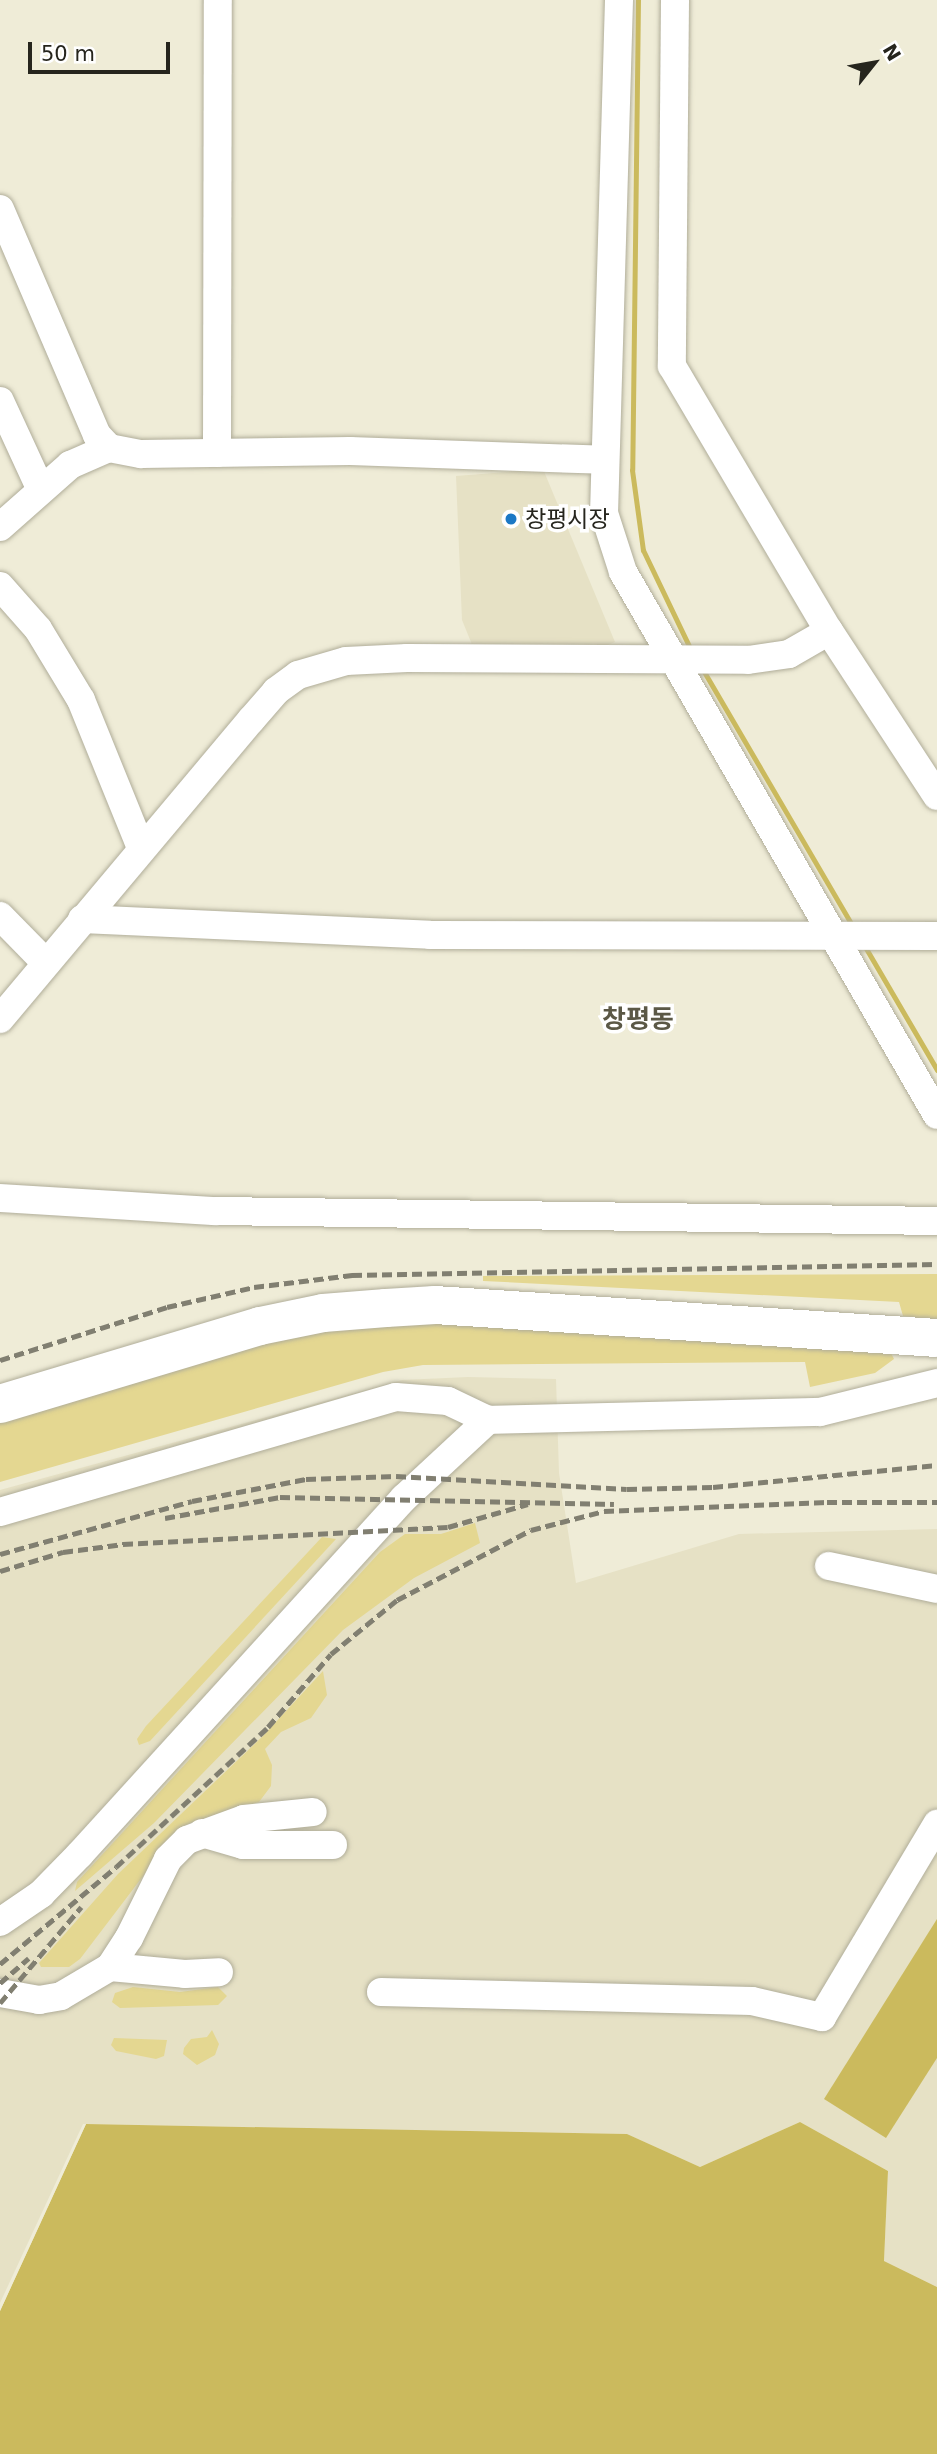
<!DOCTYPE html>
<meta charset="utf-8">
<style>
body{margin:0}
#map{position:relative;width:937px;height:2454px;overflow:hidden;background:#efecd7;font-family:"DejaVu Sans","Noto Sans KR",sans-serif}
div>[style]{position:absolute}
.built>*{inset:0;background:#e6e1c5}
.green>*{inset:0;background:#e4d791}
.water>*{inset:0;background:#cbba5d}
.pier>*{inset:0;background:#efecd7}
.stream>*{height:5px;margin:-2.5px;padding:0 2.5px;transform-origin:2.5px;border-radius:2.5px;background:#cbba5d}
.roads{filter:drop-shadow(0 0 2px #b0ad99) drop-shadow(0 0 2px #b0ad99)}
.minor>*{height:28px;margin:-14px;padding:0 14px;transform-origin:14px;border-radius:14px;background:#fff}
.highway>*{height:38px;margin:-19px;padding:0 19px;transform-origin:19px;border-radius:19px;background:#fff}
.rail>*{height:5px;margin-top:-2.5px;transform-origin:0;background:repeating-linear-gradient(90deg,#817f71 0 10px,transparent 0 15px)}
.dots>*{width:19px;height:19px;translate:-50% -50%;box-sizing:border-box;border:4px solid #fff;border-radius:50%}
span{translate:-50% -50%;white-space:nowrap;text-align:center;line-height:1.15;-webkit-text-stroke:7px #fff;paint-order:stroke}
.poi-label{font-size:23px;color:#26251d}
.left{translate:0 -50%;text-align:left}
.quarter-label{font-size:26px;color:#5b5846;font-weight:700}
.north{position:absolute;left:839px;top:28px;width:70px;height:70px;-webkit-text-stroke:5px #fff;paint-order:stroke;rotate:59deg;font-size:19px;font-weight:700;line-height:28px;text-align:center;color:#26251d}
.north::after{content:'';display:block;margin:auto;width:24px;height:32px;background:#26251d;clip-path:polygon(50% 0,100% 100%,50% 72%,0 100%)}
.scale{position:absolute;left:28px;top:42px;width:142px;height:32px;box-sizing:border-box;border:4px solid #26251d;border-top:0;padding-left:9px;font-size:21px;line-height:24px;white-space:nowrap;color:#26251d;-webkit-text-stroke:5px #fff;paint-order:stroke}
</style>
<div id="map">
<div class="built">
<div style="clip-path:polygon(543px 469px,615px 642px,595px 650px,473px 647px,462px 620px,456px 476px)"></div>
<div style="clip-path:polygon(468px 1377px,556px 1379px,559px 1473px,576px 1583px,739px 1534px,937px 1529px,937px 2287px,884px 2261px,888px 2171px,800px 2122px,700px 2167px,627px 2134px,87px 2124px,0 2311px,0 1490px,402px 1380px)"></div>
</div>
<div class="green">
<div style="clip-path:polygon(937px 1274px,937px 1319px,933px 1320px,903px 1316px,899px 1302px,483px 1281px,483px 1276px)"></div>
<div style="clip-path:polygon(433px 1318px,890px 1351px,894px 1359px,875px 1373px,810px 1387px,805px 1362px,423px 1365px,383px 1372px,0 1482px,0 1418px,283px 1335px)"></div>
<div style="clip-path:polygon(475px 1523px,480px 1543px,414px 1578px,343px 1630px,154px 1823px,75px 1891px,77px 1882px,380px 1552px,405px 1534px,441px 1534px)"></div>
<div style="clip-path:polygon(322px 1537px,336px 1539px,150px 1741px,139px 1745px,137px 1739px,146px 1726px)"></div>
<div style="clip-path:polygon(323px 1671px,327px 1695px,311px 1718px,281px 1732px,265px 1749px,272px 1765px,271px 1786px,259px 1802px,190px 1823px,169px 1842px,80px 1959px,69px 1967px,41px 1967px,39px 1963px,118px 1874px,263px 1736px)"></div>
<div style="clip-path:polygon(133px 1987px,180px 1992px,218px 1987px,227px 1996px,218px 2005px,120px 2008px,112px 2002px,115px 1993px)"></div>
<div style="clip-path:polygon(212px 2030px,219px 2044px,215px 2055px,197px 2065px,183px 2054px,184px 2048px,191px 2039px,207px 2037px)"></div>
<div style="clip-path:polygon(114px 2038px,167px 2040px,164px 2056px,156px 2059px,116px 2051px,111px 2045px)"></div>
</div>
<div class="water">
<div style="clip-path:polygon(937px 1919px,937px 2058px,886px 2138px,824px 2099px)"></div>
<div style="clip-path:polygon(800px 2122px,888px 2171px,884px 2261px,937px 2287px,937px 2454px,0 2454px,0 2311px,86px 2124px,627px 2134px,700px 2167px)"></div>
</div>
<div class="pier">
<div style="clip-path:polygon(83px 2124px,86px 2124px,0 2311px,0 2303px)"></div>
</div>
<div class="stream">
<div style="left:638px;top:0;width:470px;rotate:90.7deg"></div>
<div style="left:632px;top:470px;width:81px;rotate:82.2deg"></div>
<div style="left:643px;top:550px;width:111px;rotate:64.4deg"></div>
<div style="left:703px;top:670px;width:299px;rotate:59.7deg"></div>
<div style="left:864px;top:945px;width:145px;rotate:59.7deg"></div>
</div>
<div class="roads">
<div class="minor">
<div style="left:619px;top:0;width:513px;rotate:91.67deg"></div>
<div style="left:604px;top:513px;width:62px;rotate:72.1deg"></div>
<div style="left:623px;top:572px;width:627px;rotate:59.96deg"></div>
<div style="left:675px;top:0;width:366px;rotate:90.5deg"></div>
<div style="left:672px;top:366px;width:308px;rotate:59.4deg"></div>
<div style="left:829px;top:631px;width:197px;rotate:56.8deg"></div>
<div style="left:0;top:209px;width:246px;rotate:66.8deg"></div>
<div style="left:97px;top:435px;width:18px;rotate:47deg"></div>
<div style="left:109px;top:448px;width:33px;rotate:11deg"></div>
<div style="left:141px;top:454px;width:209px;rotate:-0.8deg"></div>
<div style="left:350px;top:451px;width:254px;rotate:2deg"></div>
<div style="left:0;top:401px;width:96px;rotate:65.3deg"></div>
<div style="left:217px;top:453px;width:453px;rotate:-89.9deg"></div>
<div style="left:0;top:527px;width:94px;rotate:-41.5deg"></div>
<div style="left:70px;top:465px;width:43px;rotate:-23.6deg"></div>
<div style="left:0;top:586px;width:57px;rotate:48.5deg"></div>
<div style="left:38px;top:629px;width:83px;rotate:58.8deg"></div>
<div style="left:81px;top:700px;width:160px;rotate:67.9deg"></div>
<div style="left:0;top:916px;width:66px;rotate:45.6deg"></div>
<div style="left:82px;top:919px;width:348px;rotate:2.6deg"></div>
<div style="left:430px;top:935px;width:507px;rotate:0.11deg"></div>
<div style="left:0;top:1019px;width:390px;rotate:-50deg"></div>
<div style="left:251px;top:720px;width:38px;rotate:-49deg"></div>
<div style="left:276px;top:691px;width:27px;rotate:-36deg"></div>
<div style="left:298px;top:675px;width:50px;rotate:-16.3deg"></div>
<div style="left:346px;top:661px;width:61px;rotate:-2.8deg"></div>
<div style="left:407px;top:658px;width:341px;rotate:0.3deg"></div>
<div style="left:748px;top:660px;width:41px;rotate:-8.3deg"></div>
<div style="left:789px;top:654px;width:46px;rotate:-29.9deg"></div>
<div style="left:0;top:1198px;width:215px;rotate:3.5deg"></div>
<div style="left:215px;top:1211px;width:722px;rotate:0.79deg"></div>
<div style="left:0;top:1512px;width:412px;rotate:-16.2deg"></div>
<div style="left:396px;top:1397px;width:52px;rotate:4.4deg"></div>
<div style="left:448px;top:1401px;width:44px;rotate:25.4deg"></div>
<div style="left:829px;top:1566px;width:110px;rotate:12deg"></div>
<div style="left:202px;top:1833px;width:43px;rotate:16.3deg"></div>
<div style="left:243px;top:1845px;width:90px"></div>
<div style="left:0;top:1922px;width:50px;rotate:-34.3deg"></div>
<div style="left:41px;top:1894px;width:56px;rotate:-45.7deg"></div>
<div style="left:80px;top:1854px;width:481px;rotate:-47.7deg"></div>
<div style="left:404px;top:1498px;width:115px;rotate:-42.9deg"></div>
<div style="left:488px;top:1420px;width:332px;rotate:-1.4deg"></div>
<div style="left:820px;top:1412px;width:121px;rotate:-13.9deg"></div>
<div style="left:110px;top:1967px;width:75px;rotate:5.3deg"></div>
<div style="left:185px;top:1974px;width:34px;rotate:-3deg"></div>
<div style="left:381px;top:1992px;width:371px;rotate:1.4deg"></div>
<div style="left:752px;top:2001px;width:72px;rotate:12.9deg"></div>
<div style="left:822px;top:2017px;width:225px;rotate:-59.2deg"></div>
<div style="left:0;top:1993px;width:40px;rotate:10deg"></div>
<div style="left:39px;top:2000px;width:22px;rotate:-10deg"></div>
<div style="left:61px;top:1996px;width:57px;rotate:-30.6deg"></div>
<div style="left:110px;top:1967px;width:35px;rotate:-57deg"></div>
<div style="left:129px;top:1938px;width:88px;rotate:-63.7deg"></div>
<div style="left:168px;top:1859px;width:27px;rotate:-45deg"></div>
<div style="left:187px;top:1840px;width:61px;rotate:-20.2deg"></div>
<div style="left:244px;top:1819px;width:69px;rotate:-5.8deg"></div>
</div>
<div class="highway">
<div style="left:0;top:1404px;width:271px;rotate:-16.7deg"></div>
<div style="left:260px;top:1326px;width:64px;rotate:-11.7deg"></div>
<div style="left:323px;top:1313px;width:63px;rotate:-4.5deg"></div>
<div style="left:386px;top:1308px;width:49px;rotate:-3.5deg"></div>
<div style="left:435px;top:1305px;width:503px;rotate:3.76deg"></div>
</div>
</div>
<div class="rail">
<div style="left:0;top:1360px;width:175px;rotate:-17.6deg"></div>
<div style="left:167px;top:1307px;width:89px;rotate:-12.9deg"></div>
<div style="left:254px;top:1287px;width:99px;rotate:-7deg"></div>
<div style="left:352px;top:1275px;width:585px;rotate:-1.08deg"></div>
<div style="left:165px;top:1518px;width:117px;rotate:-10.3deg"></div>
<div style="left:280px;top:1497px;width:334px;rotate:1.2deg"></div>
<div style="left:0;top:1554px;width:199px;rotate:-15.4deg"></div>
<div style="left:192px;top:1501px;width:116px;rotate:-10.9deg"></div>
<div style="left:306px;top:1479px;width:90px;rotate:-1.9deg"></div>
<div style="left:396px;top:1476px;width:231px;rotate:3.2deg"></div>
<div style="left:627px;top:1489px;width:86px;rotate:-1.3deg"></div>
<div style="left:713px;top:1487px;width:225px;rotate:-5.6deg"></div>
<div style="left:0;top:1571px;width:66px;rotate:-16.8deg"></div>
<div style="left:63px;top:1552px;width:61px;rotate:-7.6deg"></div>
<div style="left:123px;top:1544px;width:325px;rotate:-3deg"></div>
<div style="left:448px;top:1527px;width:83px;rotate:-16deg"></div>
<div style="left:0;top:1964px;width:151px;rotate:-39.9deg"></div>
<div style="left:116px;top:1867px;width:207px;rotate:-42.6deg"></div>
<div style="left:268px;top:1727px;width:96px;rotate:-49.2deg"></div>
<div style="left:331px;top:1654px;width:85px;rotate:-39.3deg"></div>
<div style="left:397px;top:1600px;width:151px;rotate:-27.6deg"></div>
<div style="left:531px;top:1530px;width:75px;rotate:-14.6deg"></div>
<div style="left:604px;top:1511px;width:223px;rotate:-2.3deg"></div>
<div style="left:827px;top:1502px;width:110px"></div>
<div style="left:0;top:1983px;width:38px;rotate:-41deg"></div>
<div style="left:0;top:2003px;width:126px;rotate:-49.8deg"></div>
</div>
<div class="dots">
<div style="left:511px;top:519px;background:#1b78c5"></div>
</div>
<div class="poi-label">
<span class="left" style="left:525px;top:519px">창평시장</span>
</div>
<div class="quarter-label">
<span style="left:638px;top:1020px">창평동</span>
</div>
<div class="north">N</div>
<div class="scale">50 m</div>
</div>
